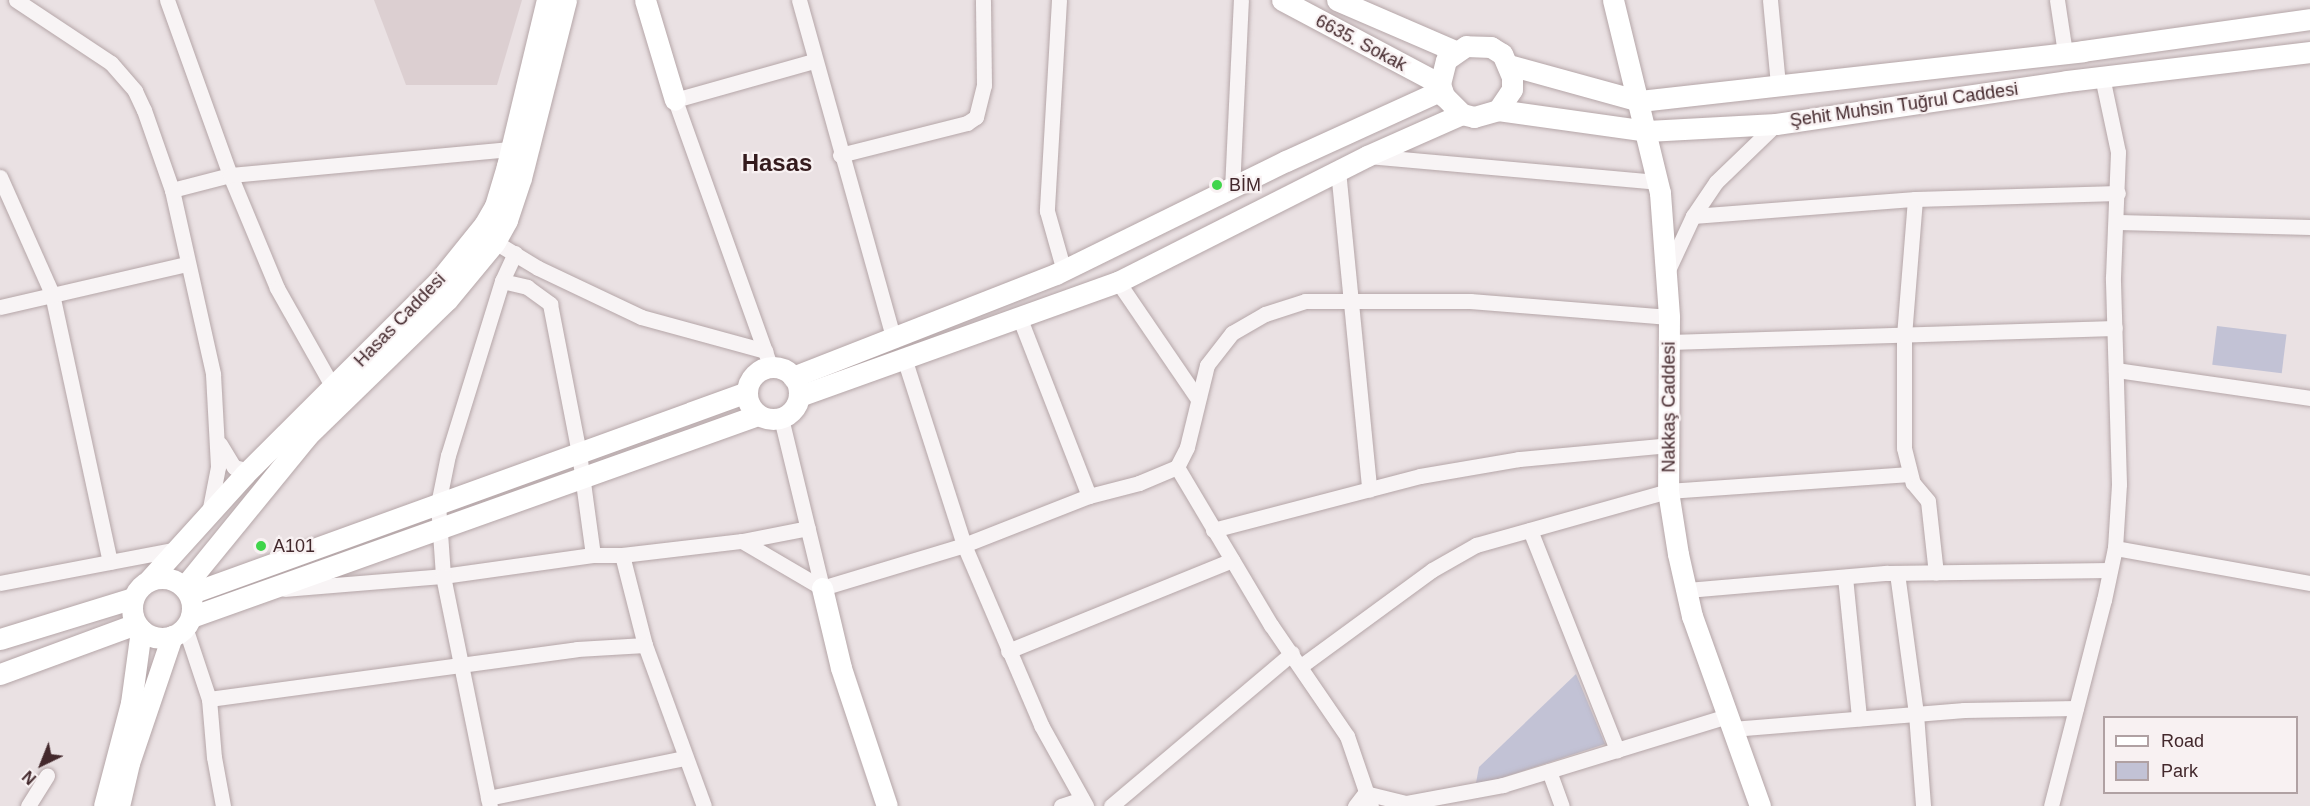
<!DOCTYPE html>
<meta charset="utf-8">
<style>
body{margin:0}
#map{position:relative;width:2310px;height:806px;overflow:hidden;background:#eae1e3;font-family:Arial,sans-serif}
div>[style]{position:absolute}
.built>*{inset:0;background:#dccfd1}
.green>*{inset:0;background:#c2c2d5;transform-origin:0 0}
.roads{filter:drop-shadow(0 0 2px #b5a6a8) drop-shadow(0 0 2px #b5a6a8)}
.street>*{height:15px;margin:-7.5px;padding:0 7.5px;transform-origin:7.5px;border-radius:7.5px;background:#f8f4f5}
.secondary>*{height:21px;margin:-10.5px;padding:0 10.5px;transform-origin:10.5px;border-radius:10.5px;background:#fff}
.secondary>.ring{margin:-10.5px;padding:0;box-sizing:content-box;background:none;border:21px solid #fff;border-radius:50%}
.dots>*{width:16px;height:16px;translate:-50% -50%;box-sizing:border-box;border:3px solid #f8f1f2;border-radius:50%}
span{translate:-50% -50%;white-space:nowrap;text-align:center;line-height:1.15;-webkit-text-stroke:4.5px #f8f1f2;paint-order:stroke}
.street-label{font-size:18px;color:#43282c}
.poi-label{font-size:18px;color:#43282c}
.left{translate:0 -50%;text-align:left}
.district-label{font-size:24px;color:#341b1d;font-weight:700}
.legend{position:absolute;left:2103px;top:716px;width:195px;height:78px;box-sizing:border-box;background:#f8f1f2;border:2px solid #b0a1a3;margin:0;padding:8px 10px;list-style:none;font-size:18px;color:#43282c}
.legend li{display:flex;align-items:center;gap:12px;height:30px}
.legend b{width:30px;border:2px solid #b0a1a3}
.north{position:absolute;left:12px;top:734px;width:60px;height:60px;-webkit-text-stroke:4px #f8f1f2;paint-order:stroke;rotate:223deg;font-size:16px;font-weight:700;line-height:24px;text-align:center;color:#43282c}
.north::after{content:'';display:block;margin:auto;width:21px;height:27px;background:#43282c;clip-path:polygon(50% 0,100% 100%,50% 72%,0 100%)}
</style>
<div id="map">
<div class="built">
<div style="clip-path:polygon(374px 0,522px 0,497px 85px,406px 85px)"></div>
</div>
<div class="green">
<div style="left:2217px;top:326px;width:70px;height:39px;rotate:7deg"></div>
<div style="clip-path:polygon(1576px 674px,1605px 744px,1483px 784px,1476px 783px,1479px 767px)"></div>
</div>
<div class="roads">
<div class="street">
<div style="left:16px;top:0;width:114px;rotate:33.6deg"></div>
<div style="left:111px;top:63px;width:37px;rotate:49deg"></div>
<div style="left:135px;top:91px;width:21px;rotate:65deg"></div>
<div style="left:144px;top:110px;width:85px;rotate:70.7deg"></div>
<div style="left:172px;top:190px;width:189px;rotate:77.4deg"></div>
<div style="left:213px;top:374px;width:93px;rotate:86.9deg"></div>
<div style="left:218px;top:467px;width:47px;rotate:101.1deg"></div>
<div style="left:167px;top:0;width:186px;rotate:70.2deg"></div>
<div style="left:230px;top:175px;width:122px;rotate:67.4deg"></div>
<div style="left:277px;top:288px;width:116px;rotate:60.6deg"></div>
<div style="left:799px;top:0;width:353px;rotate:74.4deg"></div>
<div style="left:1059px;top:0;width:211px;rotate:93.3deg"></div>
<div style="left:1047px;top:211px;width:62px;rotate:74.2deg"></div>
<div style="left:1770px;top:0;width:85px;rotate:84.6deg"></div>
<div style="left:2057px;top:0;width:54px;rotate:81.4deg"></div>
<div style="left:840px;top:155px;width:131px;rotate:-14.1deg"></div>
<div style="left:967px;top:123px;width:11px;rotate:-34deg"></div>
<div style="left:976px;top:117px;width:33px;rotate:-76deg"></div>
<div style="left:984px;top:85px;width:85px;rotate:-90.7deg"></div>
<div style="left:1367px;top:156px;width:292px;rotate:5.1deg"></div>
<div style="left:1338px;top:170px;width:321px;rotate:84.4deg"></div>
<div style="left:0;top:177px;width:128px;rotate:66deg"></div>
<div style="left:52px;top:294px;width:274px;rotate:77.8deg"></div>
<div style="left:1232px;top:189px;width:189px;rotate:-87.3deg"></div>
<div style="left:172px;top:190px;width:60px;rotate:-14.5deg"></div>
<div style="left:230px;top:175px;width:282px;rotate:-5.3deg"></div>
<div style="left:1915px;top:199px;width:137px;rotate:94.6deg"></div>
<div style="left:1904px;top:336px;width:112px;rotate:90deg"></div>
<div style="left:1904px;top:448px;width:36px;rotate:76deg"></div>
<div style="left:1913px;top:483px;width:23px;rotate:50deg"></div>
<div style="left:1928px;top:501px;width:72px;rotate:83.7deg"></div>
<div style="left:1693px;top:216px;width:223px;rotate:-4.4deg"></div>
<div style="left:1915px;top:199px;width:203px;rotate:-1.7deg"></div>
<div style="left:2118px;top:222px;width:192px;rotate:1.5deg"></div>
<div style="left:495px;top:242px;width:50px;rotate:31.2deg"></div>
<div style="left:538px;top:268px;width:114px;rotate:25.4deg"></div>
<div style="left:641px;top:317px;width:129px;rotate:15.3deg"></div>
<div style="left:515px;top:253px;width:31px;rotate:115deg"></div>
<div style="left:502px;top:281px;width:182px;rotate:107.2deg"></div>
<div style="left:448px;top:455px;width:50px;rotate:101.5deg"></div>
<div style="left:438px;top:504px;width:72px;rotate:86deg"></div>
<div style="left:443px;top:576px;width:151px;rotate:-8deg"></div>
<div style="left:593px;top:555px;width:29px"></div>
<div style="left:622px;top:555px;width:121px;rotate:-6.7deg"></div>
<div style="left:742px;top:541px;width:67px;rotate:-11.1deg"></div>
<div style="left:1667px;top:272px;width:62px;rotate:-65.1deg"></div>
<div style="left:1693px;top:216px;width:41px;rotate:-55.9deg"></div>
<div style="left:1716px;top:182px;width:83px;rotate:-44deg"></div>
<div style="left:502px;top:281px;width:26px;rotate:13deg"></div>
<div style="left:527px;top:287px;width:29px;rotate:36deg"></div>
<div style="left:550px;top:304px;width:152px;rotate:79deg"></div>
<div style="left:579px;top:453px;width:103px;rotate:82.2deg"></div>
<div style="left:1118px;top:282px;width:140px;rotate:55.7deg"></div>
<div style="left:0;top:307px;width:191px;rotate:-13deg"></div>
<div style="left:1020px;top:319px;width:190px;rotate:68.7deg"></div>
<div style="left:1669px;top:342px;width:446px;rotate:-1.8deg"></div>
<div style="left:905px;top:361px;width:193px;rotate:72.2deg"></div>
<div style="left:964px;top:545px;width:196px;rotate:66.8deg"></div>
<div style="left:1041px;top:725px;width:93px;rotate:60.9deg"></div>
<div style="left:771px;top:368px;width:285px;rotate:-109.7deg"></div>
<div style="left:675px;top:100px;width:144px;rotate:-15.7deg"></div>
<div style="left:2116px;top:370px;width:196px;rotate:8.2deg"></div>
<div style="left:781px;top:418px;width:175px;rotate:76.4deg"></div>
<div style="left:220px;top:444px;width:27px;rotate:59deg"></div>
<div style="left:234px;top:467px;width:11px;rotate:15deg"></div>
<div style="left:245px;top:470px;width:9px;rotate:-27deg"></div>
<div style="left:1177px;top:467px;width:184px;rotate:59.3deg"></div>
<div style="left:1271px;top:625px;width:135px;rotate:55.6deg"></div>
<div style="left:1347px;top:736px;width:74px;rotate:71.1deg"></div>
<div style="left:1213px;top:530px;width:214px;rotate:-14.6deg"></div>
<div style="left:1420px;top:476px;width:100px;rotate:-9.7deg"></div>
<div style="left:1519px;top:459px;width:151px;rotate:-5.3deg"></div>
<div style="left:1530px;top:530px;width:237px;rotate:68.4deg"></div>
<div style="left:742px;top:541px;width:93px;rotate:30.4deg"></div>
<div style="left:822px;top:588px;width:148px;rotate:-16.8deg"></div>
<div style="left:964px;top:545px;width:134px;rotate:-21.4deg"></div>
<div style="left:1089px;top:496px;width:52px;rotate:-14.6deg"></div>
<div style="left:1139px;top:483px;width:41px;rotate:-22.8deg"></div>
<div style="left:1177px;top:467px;width:22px;rotate:-63deg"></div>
<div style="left:1187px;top:447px;width:84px;rotate:-76.3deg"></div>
<div style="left:1207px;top:365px;width:41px;rotate:-52deg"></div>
<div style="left:1232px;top:333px;width:38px;rotate:-30deg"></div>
<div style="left:1265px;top:314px;width:42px;rotate:-18deg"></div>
<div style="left:1305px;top:301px;width:165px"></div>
<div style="left:1470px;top:301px;width:200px;rotate:4.6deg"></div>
<div style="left:2115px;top:548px;width:198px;rotate:10.2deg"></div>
<div style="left:622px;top:555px;width:93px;rotate:75.7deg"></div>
<div style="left:645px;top:645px;width:171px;rotate:69.9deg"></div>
<div style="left:1897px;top:573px;width:142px;rotate:82.3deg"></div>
<div style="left:1916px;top:714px;width:92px;rotate:85.6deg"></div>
<div style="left:1845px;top:577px;width:142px;rotate:84.3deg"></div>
<div style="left:0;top:583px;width:181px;rotate:-10.8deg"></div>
<div style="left:285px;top:589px;width:159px;rotate:-4.7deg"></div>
<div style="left:443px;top:576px;width:235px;rotate:78.5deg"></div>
<div style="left:1687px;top:590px;width:201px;rotate:-4.9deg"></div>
<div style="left:1887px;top:573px;width:223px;rotate:-0.8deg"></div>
<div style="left:185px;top:627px;width:76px;rotate:71.6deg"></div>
<div style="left:209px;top:699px;width:58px;rotate:85.1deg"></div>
<div style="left:214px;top:757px;width:50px;rotate:79.6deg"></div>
<div style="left:1008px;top:651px;width:242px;rotate:-22.1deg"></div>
<div style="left:1301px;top:666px;width:162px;rotate:-36.2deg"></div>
<div style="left:1432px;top:570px;width:51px;rotate:-29.6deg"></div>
<div style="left:1476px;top:545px;width:199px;rotate:-15.7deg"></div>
<div style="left:1668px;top:491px;width:242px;rotate:-4deg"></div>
<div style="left:209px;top:699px;width:371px;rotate:-7.7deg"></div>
<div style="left:577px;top:649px;width:68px;rotate:-3.4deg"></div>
<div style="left:1732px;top:729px;width:233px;rotate:-4.7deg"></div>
<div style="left:1964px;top:710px;width:112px;rotate:-1deg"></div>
<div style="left:1549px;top:771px;width:37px;rotate:70deg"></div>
<div style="left:488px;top:798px;width:201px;rotate:-11.5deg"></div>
<div style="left:28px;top:806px;width:36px;rotate:-58deg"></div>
<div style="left:1061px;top:806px;width:22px;rotate:-18deg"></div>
<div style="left:1111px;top:806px;width:237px;rotate:-40.2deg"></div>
<div style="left:1355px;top:806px;width:16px;rotate:-52deg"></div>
<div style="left:1365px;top:793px;width:42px;rotate:13.7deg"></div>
<div style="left:1406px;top:803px;width:99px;rotate:-10.5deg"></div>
<div style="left:1503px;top:785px;width:234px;rotate:-17.1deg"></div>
<div style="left:2051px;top:806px;width:213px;rotate:-75.6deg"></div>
<div style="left:2104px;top:600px;width:53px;rotate:-78.1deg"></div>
<div style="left:2115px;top:548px;width:64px;rotate:-86.4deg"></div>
<div style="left:2119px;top:484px;width:207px;rotate:-91.7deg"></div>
<div style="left:2113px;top:277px;width:125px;rotate:-87.7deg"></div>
<div style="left:2118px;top:152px;width:77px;rotate:-102deg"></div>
</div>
<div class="secondary">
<div style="left:645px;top:0;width:104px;rotate:73.3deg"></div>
<div style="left:1282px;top:0;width:179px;rotate:28deg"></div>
<div style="left:1337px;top:0;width:129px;rotate:23.4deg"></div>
<div style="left:1613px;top:0;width:199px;rotate:76.3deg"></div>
<div style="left:1660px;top:193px;width:124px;rotate:85.8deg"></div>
<div style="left:1669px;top:317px;width:174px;rotate:90.3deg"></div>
<div style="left:1668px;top:491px;width:64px;rotate:81deg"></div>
<div style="left:1678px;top:554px;width:64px;rotate:77.3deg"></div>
<div style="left:1692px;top:616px;width:202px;rotate:70.3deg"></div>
<div style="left:1509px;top:65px;width:136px;rotate:15.4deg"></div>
<div style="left:1640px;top:101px;width:446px;rotate:-6.4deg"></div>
<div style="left:2083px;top:51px;width:229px;rotate:-8deg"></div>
<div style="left:1498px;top:110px;width:150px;rotate:8deg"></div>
<div style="left:1647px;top:131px;width:129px;rotate:-3.1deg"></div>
<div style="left:1776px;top:124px;width:294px;rotate:-8.4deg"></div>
<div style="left:2067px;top:81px;width:245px;rotate:-6.8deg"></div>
<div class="ring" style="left:747px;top:367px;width:31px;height:31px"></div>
<div style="left:793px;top:377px;width:282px;rotate:-21.4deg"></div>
<div style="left:1056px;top:274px;width:256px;rotate:-26.2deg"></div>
<div style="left:1286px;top:161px;width:171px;rotate:-24.5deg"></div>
<div style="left:799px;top:396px;width:339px;rotate:-19.7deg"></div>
<div style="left:1118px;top:282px;width:279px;rotate:-26.8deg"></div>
<div style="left:1367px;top:156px;width:104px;rotate:-23.9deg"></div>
<div style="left:1462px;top:114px;width:12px;rotate:14deg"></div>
<div style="left:1474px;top:117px;width:25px;rotate:-16deg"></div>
<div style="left:1498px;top:110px;width:25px;rotate:-56deg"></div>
<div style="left:1512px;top:89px;width:12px;rotate:-90deg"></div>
<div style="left:1512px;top:77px;width:25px;rotate:-113deg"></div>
<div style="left:1502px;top:54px;width:13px;rotate:-148deg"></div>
<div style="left:1491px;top:47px;width:25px;rotate:-178deg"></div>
<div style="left:1466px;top:46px;width:24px;rotate:145deg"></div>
<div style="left:1446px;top:60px;width:25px;rotate:104deg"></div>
<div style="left:1440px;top:84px;width:13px;rotate:72deg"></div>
<div style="left:1444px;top:96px;width:25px;rotate:45deg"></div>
<div class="ring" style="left:132px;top:578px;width:39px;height:39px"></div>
<div style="left:149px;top:580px;width:143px;rotate:-47.8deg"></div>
<div style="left:245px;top:474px;width:271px;rotate:-44.9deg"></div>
<div style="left:437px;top:283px;width:75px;rotate:-51deg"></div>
<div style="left:484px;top:225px;width:22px;rotate:-60deg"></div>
<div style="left:495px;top:206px;width:42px;rotate:-73.3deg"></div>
<div style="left:507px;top:166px;width:171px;rotate:-76.5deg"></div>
<div style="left:184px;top:587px;width:195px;rotate:-50.8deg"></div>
<div style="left:307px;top:436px;width:195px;rotate:-44.2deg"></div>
<div style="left:447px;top:300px;width:75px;rotate:-50.4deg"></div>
<div style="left:495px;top:242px;width:25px;rotate:-61deg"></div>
<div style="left:507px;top:220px;width:44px;rotate:-71.6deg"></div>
<div style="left:521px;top:178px;width:184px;rotate:-75.8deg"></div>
<div style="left:822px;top:588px;width:82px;rotate:76.6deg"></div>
<div style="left:841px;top:668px;width:145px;rotate:71.6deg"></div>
<div style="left:189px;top:594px;width:593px;rotate:-19.9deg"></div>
<div style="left:191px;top:617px;width:602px;rotate:-19.61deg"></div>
<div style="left:0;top:639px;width:139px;rotate:-17.1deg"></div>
<div style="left:0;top:674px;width:145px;rotate:-20.2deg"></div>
<div style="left:104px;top:806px;width:106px;rotate:-75.3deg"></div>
<div style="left:131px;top:703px;width:74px;rotate:-82.2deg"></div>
<div style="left:119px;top:806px;width:44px;rotate:-76.9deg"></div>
<div style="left:129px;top:763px;width:134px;rotate:-71.3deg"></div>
</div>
</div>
<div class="dots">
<div style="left:1217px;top:185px;background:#40d54b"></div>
<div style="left:261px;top:546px;background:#40d54b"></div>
</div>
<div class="street-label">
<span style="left:1361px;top:43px;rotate:28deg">6635. Sokak</span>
<span style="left:1904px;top:105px;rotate:-8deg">Şehit Muhsin Tuğrul Caddesi</span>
<span style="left:400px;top:320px;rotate:-46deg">Hasas Caddesi</span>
<span style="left:1669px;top:407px;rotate:-90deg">Nakkaş Caddesi</span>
</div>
<div class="poi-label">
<span class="left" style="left:1229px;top:185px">BİM</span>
<span class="left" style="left:273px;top:546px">A101</span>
</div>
<div class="district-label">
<span style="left:777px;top:163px">Hasas</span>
</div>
<ul class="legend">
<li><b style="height:8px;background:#fff"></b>Road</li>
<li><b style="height:16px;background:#c2c2d5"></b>Park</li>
</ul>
<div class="north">N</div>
</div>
